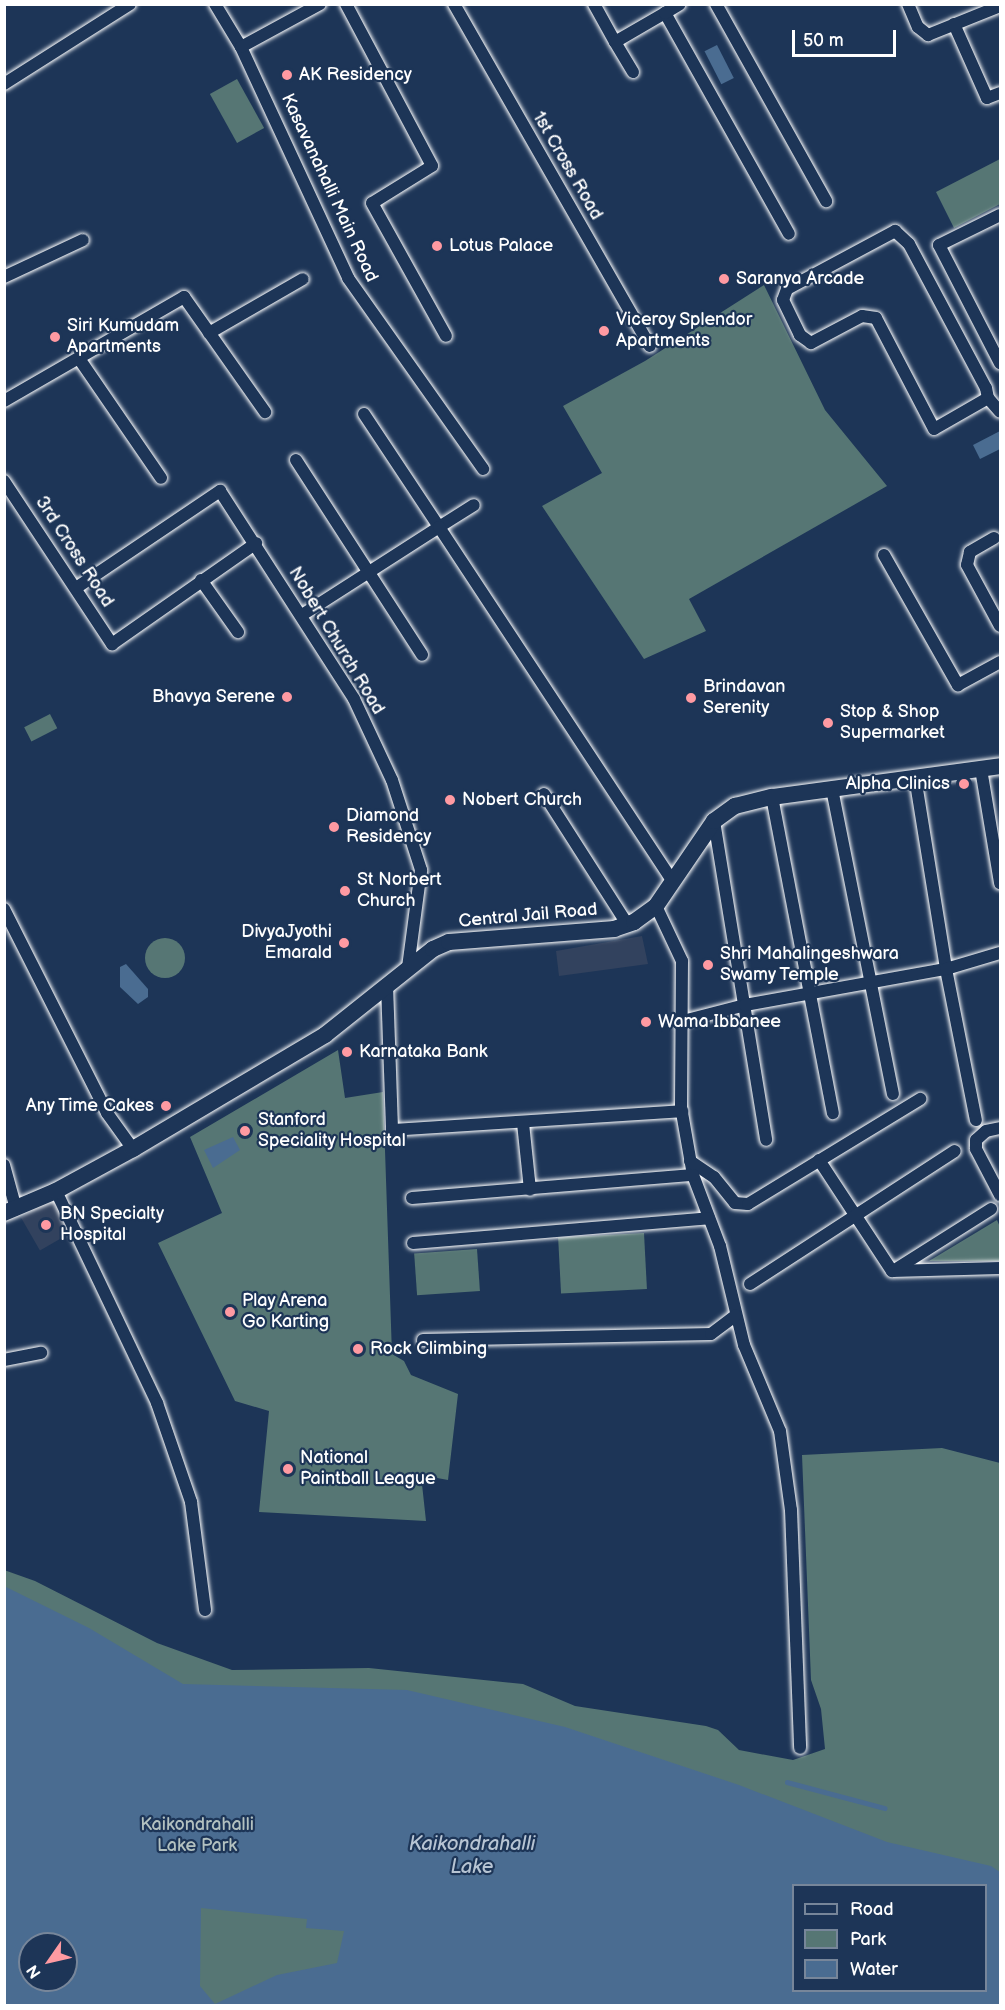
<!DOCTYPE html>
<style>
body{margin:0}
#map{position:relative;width:1005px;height:2010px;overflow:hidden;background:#1d3557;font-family:"Balsamiq Sans",sans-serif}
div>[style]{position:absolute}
.built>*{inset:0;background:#32425e;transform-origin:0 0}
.green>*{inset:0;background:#567674;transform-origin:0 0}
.round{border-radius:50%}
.water>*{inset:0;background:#4a6c91;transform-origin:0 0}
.stream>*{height:4.5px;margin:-2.25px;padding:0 2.25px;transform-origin:2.25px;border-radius:2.25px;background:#4a6c91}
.roads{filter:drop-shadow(0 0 2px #fff) drop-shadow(0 0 2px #fff)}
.minor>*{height:12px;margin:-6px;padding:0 6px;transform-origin:6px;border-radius:6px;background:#1d3557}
.secondary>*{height:16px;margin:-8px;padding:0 8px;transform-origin:8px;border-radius:8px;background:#1d3557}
.dots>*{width:16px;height:16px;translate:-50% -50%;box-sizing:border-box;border:3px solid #1d3557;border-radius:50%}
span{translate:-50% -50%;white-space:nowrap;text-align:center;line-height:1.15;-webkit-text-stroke:4.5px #1d3557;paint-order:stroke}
.poi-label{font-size:18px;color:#fff}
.left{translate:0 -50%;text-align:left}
.right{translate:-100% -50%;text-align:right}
.street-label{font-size:18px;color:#fff}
.park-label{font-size:18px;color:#b3c1c0}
.water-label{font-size:20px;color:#b7c4d3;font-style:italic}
.frame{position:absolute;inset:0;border:6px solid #fff;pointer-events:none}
.legend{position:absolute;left:792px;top:1884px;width:195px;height:108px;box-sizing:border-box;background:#1d3557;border:2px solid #77869a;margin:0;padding:8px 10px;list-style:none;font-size:18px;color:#fff}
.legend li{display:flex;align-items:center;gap:12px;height:30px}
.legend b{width:30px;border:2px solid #77869a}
.north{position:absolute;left:18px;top:1932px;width:60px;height:60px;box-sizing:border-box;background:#1d3557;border:2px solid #77869a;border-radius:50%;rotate:236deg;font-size:16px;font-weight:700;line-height:24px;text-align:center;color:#fff}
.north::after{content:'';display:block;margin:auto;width:21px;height:27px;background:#ff9aa2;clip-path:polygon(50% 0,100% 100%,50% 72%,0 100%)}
.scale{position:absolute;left:792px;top:30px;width:104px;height:27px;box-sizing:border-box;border:3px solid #fff;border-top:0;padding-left:8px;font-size:18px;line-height:21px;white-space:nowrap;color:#fff;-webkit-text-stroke:4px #1d3557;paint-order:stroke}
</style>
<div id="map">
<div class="built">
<div style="clip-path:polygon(642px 936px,648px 964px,559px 976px,556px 951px)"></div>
<div style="left:53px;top:1199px;width:38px;height:37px;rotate:60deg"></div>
</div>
<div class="green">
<div style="left:237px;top:79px;width:56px;height:31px;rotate:61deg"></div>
<div style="clip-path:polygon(1000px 159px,1000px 204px,954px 228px,936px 192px)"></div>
<div style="clip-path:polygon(764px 285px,825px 410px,887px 486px,689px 599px,706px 631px,644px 659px,542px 506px,602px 473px,563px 406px,645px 361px)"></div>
<div style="left:50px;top:714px;width:16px;height:29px;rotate:63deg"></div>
<div class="round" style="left:145px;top:938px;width:40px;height:40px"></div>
<div style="clip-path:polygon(338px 1050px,345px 1098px,383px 1092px,392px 1354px,404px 1361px,411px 1375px,458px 1394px,448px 1480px,421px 1475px,426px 1521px,259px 1512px,269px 1411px,235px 1401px,158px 1243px,222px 1213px,190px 1137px)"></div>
<div style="clip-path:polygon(997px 1220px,1000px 1227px,1000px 1261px,929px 1261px)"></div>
<div style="left:644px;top:1233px;width:56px;height:86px;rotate:87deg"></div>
<div style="left:477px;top:1249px;width:42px;height:63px;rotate:86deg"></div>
<div style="clip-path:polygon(evenodd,942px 1448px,1000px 1463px,1000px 2005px,5px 2005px,4px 1570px,35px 1581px,157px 1643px,232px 1670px,369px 1668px,523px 1684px,575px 1706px,706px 1726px,718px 1730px,739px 1750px,793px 1760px,825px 1749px,821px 1709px,811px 1680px,802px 1455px,942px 1448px,794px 1886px,986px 1886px,986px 1990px,794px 1990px,794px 1886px,942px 1448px,30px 1944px,66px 1944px,66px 1980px,30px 1980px,30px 1944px)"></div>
</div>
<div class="water">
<div style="left:717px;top:45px;width:37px;height:14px;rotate:63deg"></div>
<div style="clip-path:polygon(1000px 431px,1000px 449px,980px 459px,973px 445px)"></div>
<div style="clip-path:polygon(126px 964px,148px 989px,148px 997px,138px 1004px,120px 987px,120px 967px)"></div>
<div style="clip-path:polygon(233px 1137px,240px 1150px,213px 1168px,204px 1150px)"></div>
<div style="clip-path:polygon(evenodd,4px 1586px,89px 1628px,183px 1684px,407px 1690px,565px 1727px,739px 1785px,887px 1842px,991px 1866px,1000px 1872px,1000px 2005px,5px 2005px,4px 1586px,794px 1886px,986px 1886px,986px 1990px,794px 1990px,794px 1886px,4px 1586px,201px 1908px,307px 1919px,306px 1928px,344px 1931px,337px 1963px,277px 1975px,215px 2004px,200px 1986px,201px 1908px,4px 1586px,30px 1944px,66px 1944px,66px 1980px,30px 1980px,30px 1944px)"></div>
</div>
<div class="stream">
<div style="left:787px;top:1782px;width:101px;rotate:14.9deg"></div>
</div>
<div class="roads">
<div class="minor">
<div style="left:215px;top:4px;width:50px;rotate:58.8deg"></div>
<div style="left:241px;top:47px;width:255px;rotate:65.1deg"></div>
<div style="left:348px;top:278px;width:234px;rotate:54.7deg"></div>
<div style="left:346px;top:4px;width:183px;rotate:62deg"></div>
<div style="left:432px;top:166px;width:70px;rotate:148.3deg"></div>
<div style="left:372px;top:203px;width:152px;rotate:60.9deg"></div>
<div style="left:454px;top:4px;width:394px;rotate:60.2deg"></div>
<div style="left:594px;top:4px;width:43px;rotate:61.1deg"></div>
<div style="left:615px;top:42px;width:58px;rotate:-30.1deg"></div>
<div style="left:665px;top:13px;width:253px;rotate:60.7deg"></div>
<div style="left:716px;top:4px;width:226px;rotate:60.8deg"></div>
<div style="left:908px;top:4px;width:25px;rotate:67deg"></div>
<div style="left:918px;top:27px;width:13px;rotate:39deg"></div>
<div style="left:928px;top:35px;width:78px;rotate:-21.9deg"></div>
<div style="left:665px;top:13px;width:17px;rotate:-31deg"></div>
<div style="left:954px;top:24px;width:81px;rotate:66deg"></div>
<div style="left:987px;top:98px;width:14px;rotate:-21deg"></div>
<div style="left:615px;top:42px;width:35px;rotate:59deg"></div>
<div style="left:241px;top:47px;width:90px;rotate:-28.6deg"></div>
<div style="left:4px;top:84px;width:149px;rotate:-32.4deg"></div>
<div style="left:1000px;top:215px;width:68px;rotate:153.8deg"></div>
<div style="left:939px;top:245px;width:133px;rotate:62.7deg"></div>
<div style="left:895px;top:231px;width:19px;rotate:43deg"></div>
<div style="left:909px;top:244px;width:163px;rotate:61.9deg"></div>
<div style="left:986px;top:388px;width:10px;rotate:79deg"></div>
<div style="left:988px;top:398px;width:62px;rotate:150.1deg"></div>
<div style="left:934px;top:429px;width:125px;rotate:-117.6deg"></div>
<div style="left:876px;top:318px;width:14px;rotate:-172deg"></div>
<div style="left:862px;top:316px;width:58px;rotate:152.1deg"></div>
<div style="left:811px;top:343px;width:14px;rotate:-144deg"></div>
<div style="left:800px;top:335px;width:39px;rotate:-116deg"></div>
<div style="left:783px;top:300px;width:12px;rotate:-70deg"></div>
<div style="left:787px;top:289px;width:123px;rotate:-28.2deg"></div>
<div style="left:4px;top:277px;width:87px;rotate:-25.1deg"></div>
<div style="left:209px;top:333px;width:108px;rotate:-29.9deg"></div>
<div style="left:80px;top:360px;width:143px;rotate:55.5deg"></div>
<div style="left:988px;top:398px;width:18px;rotate:49deg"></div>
<div style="left:4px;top:401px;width:208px;rotate:-30deg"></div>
<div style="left:184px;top:297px;width:141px;rotate:54.8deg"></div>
<div style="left:364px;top:414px;width:136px;rotate:56.4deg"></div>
<div style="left:439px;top:527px;width:41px;rotate:-32.2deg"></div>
<div style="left:296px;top:460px;width:232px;rotate:57.1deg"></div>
<div style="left:4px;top:481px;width:196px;rotate:56.5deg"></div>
<div style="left:112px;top:644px;width:176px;rotate:-35deg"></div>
<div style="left:994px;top:538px;width:28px;rotate:150deg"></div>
<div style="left:970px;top:552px;width:13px;rotate:103deg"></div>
<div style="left:967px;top:565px;width:69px;rotate:61.6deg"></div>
<div style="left:884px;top:555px;width:150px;rotate:60.4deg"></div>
<div style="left:958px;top:685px;width:48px;rotate:-28.7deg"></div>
<div style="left:201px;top:580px;width:64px;rotate:54.6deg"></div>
<div style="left:76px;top:588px;width:174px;rotate:-34deg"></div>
<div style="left:220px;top:491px;width:247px;rotate:57.2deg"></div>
<div style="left:354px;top:699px;width:89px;rotate:64.9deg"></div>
<div style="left:392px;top:780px;width:95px;rotate:72.1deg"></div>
<div style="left:421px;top:870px;width:98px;rotate:97.6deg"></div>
<div style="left:302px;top:615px;width:163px;rotate:-32.7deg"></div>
<div style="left:439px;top:527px;width:425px;rotate:56.6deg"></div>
<div style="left:981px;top:769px;width:116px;rotate:80.5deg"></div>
<div style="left:915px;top:777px;width:194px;rotate:80.8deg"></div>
<div style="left:946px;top:969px;width:154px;rotate:78.8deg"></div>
<div style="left:832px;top:789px;width:311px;rotate:78.7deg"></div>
<div style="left:544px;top:794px;width:154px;rotate:57.4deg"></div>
<div style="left:772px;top:797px;width:322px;rotate:79.1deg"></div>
<div style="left:714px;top:821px;width:323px;rotate:80.7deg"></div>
<div style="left:656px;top:906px;width:61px;rotate:64.7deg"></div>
<div style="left:682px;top:961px;width:146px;rotate:90.4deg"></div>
<div style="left:681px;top:1107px;width:69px;rotate:80deg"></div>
<div style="left:693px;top:1175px;width:76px;rotate:69.2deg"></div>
<div style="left:720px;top:1246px;width:102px;rotate:76.4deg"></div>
<div style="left:744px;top:1345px;width:93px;rotate:67.3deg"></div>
<div style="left:780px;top:1431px;width:80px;rotate:82.1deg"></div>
<div style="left:791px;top:1510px;width:238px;rotate:87.8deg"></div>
<div style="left:4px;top:909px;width:229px;rotate:63.2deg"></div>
<div style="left:107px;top:1113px;width:44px;rotate:54.2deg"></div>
<div style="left:387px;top:985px;width:145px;rotate:88deg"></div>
<div style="left:392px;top:1130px;width:291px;rotate:-3.7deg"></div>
<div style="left:679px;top:1022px;width:68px;rotate:-14.4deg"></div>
<div style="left:745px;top:1005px;width:204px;rotate:-10.2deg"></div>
<div style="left:946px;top:969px;width:56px;rotate:-16.5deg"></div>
<div style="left:523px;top:1123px;width:67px;rotate:84deg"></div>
<div style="left:1000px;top:1128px;width:14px;rotate:168deg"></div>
<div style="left:986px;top:1131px;width:13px;rotate:138deg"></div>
<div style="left:976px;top:1140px;width:9px;rotate:90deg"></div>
<div style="left:976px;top:1149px;width:52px;rotate:62.4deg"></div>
<div style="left:819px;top:1160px;width:133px;rotate:56.7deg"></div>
<div style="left:892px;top:1271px;width:108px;rotate:-1.6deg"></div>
<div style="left:690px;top:1161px;width:29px;rotate:34deg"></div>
<div style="left:714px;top:1177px;width:33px;rotate:51deg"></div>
<div style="left:735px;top:1203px;width:13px;rotate:4deg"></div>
<div style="left:748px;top:1204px;width:202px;rotate:-31.4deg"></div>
<div style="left:4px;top:1165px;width:46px;rotate:74.7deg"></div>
<div style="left:56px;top:1191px;width:235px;rotate:64.5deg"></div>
<div style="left:157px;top:1403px;width:105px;rotate:71deg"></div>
<div style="left:191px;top:1502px;width:109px;rotate:82.6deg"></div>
<div style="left:412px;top:1198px;width:282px;rotate:-4.7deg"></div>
<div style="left:413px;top:1243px;width:297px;rotate:-4.8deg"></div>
<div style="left:893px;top:1271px;width:116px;rotate:-32.3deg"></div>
<div style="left:750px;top:1284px;width:244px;rotate:-33deg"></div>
<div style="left:423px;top:1340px;width:288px;rotate:-1.2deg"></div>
<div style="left:711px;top:1334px;width:31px;rotate:-37deg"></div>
<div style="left:4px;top:1360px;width:38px;rotate:-11deg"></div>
</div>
<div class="secondary">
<div style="left:4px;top:1213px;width:56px;rotate:-22.9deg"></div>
<div style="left:56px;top:1191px;width:88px;rotate:-28.6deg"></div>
<div style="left:133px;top:1149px;width:223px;rotate:-30.7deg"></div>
<div style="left:325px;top:1035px;width:138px;rotate:-38.5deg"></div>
<div style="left:433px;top:949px;width:17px;rotate:-24deg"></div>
<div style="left:449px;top:942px;width:166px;rotate:-4.5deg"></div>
<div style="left:614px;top:929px;width:21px;rotate:-19deg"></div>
<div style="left:634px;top:922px;width:27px;rotate:-36deg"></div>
<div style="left:656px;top:906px;width:103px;rotate:-55.7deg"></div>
<div style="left:714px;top:821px;width:26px;rotate:-36deg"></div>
<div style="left:735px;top:806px;width:38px;rotate:-14deg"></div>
<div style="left:772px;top:797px;width:230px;rotate:-7.7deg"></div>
</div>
</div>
<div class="dots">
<div style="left:287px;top:75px;background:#ff9aa2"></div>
<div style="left:437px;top:246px;background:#ff9aa2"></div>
<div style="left:724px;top:279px;background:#ff9aa2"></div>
<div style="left:604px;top:331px;background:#ff9aa2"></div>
<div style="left:55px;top:337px;background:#ff9aa2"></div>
<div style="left:287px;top:697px;background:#ff9aa2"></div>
<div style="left:691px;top:698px;background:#ff9aa2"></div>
<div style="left:828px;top:723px;background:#ff9aa2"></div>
<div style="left:964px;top:784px;background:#ff9aa2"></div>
<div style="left:450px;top:800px;background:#ff9aa2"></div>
<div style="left:334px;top:827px;background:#ff9aa2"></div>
<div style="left:345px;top:891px;background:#ff9aa2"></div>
<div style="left:344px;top:943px;background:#ff9aa2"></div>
<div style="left:708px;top:965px;background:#ff9aa2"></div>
<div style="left:646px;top:1022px;background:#ff9aa2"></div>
<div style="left:347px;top:1052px;background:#ff9aa2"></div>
<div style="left:166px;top:1106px;background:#ff9aa2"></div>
<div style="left:245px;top:1131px;background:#ff9aa2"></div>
<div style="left:46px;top:1225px;background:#ff9aa2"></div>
<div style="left:230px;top:1312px;background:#ff9aa2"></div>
<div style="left:358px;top:1349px;background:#ff9aa2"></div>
<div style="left:288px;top:1469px;background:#ff9aa2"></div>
</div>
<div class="poi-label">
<span class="left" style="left:299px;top:75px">AK Residency</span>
<span class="left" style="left:449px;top:246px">Lotus Palace</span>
<span class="left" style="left:736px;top:279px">Saranya Arcade</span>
<span class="left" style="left:616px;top:331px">Viceroy Splendor<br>Apartments</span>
<span class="left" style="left:67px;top:337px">Siri Kumudam<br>Apartments</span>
<span class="left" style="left:703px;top:698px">Brindavan<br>Serenity</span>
<span class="right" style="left:275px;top:697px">Bhavya Serene</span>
<span class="left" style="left:840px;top:723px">Stop &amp; Shop<br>Supermarket</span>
<span class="right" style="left:950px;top:784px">Alpha Clinics</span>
<span class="left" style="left:462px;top:800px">Nobert Church</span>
<span class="left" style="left:346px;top:827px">Diamond<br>Residency</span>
<span class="left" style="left:357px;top:891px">St Norbert<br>Church</span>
<span class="right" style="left:332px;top:943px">DivyaJyothi<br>Emarald</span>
<span class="left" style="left:720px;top:965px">Shri Mahalingeshwara<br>Swamy Temple</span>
<span class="left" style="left:658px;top:1022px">Wama Ibbanee</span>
<span class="left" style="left:359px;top:1052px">Karnataka Bank</span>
<span class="right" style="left:154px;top:1106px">Any Time Cakes</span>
<span class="left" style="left:258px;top:1131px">Stanford<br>Speciality Hospital</span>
<span class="left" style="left:60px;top:1225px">BN Specialty<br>Hospital</span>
<span class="left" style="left:242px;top:1312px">Play Arena<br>Go Karting</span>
<span class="left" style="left:370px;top:1349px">Rock Climbing</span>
<span class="left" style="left:300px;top:1469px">National<br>Paintball League</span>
</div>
<div class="street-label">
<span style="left:567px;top:166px;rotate:60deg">1st Cross Road</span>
<span style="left:329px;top:188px;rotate:65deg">Kasavanahalli Main Road</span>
<span style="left:74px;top:552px;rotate:57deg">3rd Cross Road</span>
<span style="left:336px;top:641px;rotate:59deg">Nobert Church Road</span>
<span style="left:528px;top:916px;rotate:-5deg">Central Jail Road</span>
</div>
<div class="park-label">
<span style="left:197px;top:1836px">Kaikondrahalli<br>Lake Park</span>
</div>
<div class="water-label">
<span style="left:472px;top:1856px">Kaikondrahalli<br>Lake</span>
</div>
<div class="frame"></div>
<ul class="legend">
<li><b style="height:8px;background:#1d3557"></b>Road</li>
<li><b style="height:16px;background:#567674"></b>Park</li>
<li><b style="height:16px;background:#4a6c91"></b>Water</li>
</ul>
<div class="north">N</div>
<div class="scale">50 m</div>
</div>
